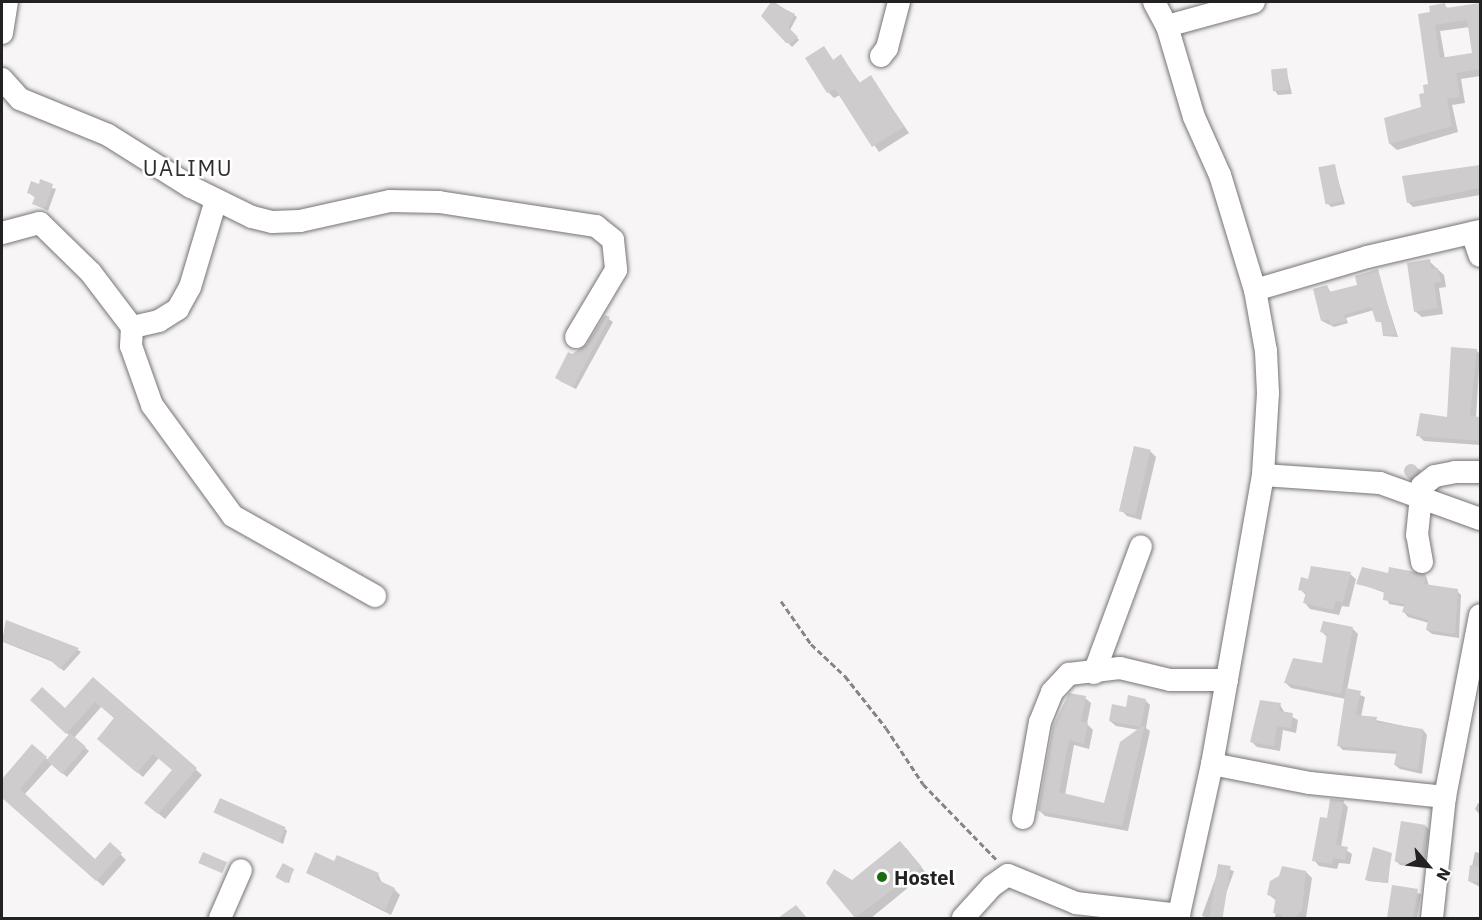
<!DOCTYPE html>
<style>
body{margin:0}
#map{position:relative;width:1482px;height:920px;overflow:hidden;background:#f8f5f7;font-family:"IBM Plex Sans",sans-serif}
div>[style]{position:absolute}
.shadow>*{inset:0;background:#0003;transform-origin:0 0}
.building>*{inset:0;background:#cfccce;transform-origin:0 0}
.round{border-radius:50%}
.path>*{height:3px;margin-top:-1.5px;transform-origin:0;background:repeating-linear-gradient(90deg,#868485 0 6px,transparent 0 9px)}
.roads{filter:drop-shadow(0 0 2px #777475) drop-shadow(0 0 2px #777475)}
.minor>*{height:22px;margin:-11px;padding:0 11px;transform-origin:11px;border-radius:11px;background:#fff}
.dots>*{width:16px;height:16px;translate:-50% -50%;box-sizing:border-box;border:3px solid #fff;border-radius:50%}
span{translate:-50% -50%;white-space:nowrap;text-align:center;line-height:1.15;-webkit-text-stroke:5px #fff;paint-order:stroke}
.poi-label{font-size:20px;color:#232223;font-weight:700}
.left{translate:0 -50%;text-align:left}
.quarter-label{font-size:22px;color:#2e2c2d;letter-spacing:1.5px}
.frame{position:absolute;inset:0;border:3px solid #232223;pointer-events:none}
.north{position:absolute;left:1398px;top:836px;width:60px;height:60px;-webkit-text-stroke:4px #fff;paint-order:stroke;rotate:118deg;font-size:16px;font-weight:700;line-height:24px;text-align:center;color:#232223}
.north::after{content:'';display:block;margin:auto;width:21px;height:27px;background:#232223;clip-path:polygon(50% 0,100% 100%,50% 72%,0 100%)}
</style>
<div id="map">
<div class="shadow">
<div style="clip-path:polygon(774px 2px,797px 17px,790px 30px,799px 40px,792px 47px,763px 16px)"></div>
<div style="clip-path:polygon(evenodd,1480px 4px,1480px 76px,1461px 79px,1465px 103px,1452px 105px,1458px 132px,1397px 150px,1390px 144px,1386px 119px,1423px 108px,1430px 85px,1432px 13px,1444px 5px,1449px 9px,1480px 4px,1470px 27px,1474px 54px,1445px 59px,1440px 31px,1470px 27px)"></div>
<div style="clip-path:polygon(824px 48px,834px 61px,841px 56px,860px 83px,871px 77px,909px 133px,879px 152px,840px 95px,834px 98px,829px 93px,807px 59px)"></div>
<div style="clip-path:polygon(1286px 70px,1292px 94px,1278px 95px,1275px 91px)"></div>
<div style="clip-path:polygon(1334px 165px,1345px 204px,1331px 207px,1328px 204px)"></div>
<div style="clip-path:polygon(1480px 166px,1480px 195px,1413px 207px,1408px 202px,1404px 177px)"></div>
<div style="clip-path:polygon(32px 183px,56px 189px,48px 211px,34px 203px,36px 198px,29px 193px)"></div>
<div style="clip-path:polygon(1429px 261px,1444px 275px,1446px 287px,1439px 288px,1443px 314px,1422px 317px,1416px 312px)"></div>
<div style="clip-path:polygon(1377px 271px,1398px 337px,1384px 336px,1383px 323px,1377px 321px,1374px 310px,1346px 318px,1348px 323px,1334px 327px,1322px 321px,1315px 290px,1327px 286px,1331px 293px,1359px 286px)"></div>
<div style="clip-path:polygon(606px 317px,613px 322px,576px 389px,560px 381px,557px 377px,572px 356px,588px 345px)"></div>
<div style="clip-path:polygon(1476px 350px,1480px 354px,1476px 418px,1480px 419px,1480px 445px,1424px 441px,1418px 435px,1448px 418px)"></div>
<div style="clip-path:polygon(1150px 451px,1156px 457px,1141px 520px,1127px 516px,1121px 510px)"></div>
<div style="clip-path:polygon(1408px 465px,1421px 470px,1414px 482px,1407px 477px)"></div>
<div style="clip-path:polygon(1350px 574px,1356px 579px,1349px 607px,1342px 606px,1339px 615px,1310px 609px,1305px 603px,1306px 595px,1300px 589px,1309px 580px)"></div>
<div style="clip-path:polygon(1389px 575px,1426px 576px,1429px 586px,1457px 591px,1461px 595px,1459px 638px,1432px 634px,1427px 630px,1429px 623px,1408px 617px,1404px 612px,1406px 607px,1389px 604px,1385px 593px,1358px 583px)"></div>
<div style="clip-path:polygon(6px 622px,78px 650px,81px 652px,64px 671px,53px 662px,3px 642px)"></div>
<div style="clip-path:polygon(1353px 629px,1358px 634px,1347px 690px,1365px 697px,1361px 717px,1423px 730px,1427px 735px,1422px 774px,1400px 769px,1395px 765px,1398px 754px,1343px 750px,1338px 745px,1346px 699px,1291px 688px,1286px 683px,1323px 665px,1327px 637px,1322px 632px)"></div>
<div style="clip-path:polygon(93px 679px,202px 775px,165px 819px,152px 808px,174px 770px,159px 758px,143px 777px,104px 744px,115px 719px,102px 706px,74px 738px,89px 751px,67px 777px,52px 764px,24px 795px,95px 861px,110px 844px,126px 860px,103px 886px,2px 797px,2px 781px,32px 746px,48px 760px,69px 735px,32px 700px,65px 710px)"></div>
<div style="clip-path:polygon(1085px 698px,1091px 703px,1087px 724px,1093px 730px,1089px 749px,1074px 745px,1065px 795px,1105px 805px,1139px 730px,1116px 726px,1110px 721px,1145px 700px,1150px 705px,1146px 728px,1150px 731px,1128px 831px,1045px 816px,1040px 811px)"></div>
<div style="clip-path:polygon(1280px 705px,1285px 713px,1298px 720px,1296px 733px,1283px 730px,1280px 751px,1257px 747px,1251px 741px)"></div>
<div style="clip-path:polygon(1343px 802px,1348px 807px,1341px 847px,1352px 854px,1350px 864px,1339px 863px,1337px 869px,1319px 866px,1314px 860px)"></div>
<div style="clip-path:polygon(1478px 803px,1480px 804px,1480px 815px,1475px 809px)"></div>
<div style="clip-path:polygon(216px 812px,283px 827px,287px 831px,283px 844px)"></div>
<div style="clip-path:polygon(1426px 826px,1429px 830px,1424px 868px,1400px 865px,1396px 861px)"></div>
<div style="clip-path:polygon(906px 848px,926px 873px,871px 918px,857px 918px,828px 883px,852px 882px)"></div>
<div style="clip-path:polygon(1475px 852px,1480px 853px,1480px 887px,1469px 881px)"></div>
<div style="clip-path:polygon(1391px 854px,1388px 883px,1368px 881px,1367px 880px)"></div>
<div style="clip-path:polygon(334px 863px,378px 874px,382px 883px,394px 889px,400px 895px,391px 915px,308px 873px)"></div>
<div style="left:1220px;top:866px;width:15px;height:53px;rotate:20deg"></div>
<div style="clip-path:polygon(293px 870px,289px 883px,279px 878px)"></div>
<div style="clip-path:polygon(1306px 872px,1312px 878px,1306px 918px,1275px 918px,1277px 901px,1269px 895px)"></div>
<div style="clip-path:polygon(1393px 887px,1421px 894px,1417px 918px,1388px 918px)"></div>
</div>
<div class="building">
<div style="clip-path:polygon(771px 2px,795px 14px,788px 27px,798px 37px,791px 43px,786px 43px,761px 16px)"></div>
<div style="clip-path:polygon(evenodd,1445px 3px,1446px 8px,1480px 3px,1480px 69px,1456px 73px,1460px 97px,1447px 99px,1452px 126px,1389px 144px,1384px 118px,1421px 107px,1419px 94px,1424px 93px,1423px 85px,1428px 84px,1418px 14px,1430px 12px,1429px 6px,1445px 3px,1467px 20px,1472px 53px,1440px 58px,1435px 25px,1467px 20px)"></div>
<div style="clip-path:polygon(824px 46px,833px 60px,841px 54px,859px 83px,871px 75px,904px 127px,872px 147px,835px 89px,827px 93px,805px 58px)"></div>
<div style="left:1287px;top:68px;width:22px;height:16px;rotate:85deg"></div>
<div style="left:1335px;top:164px;width:38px;height:17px;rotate:79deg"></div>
<div style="clip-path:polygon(1480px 165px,1480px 188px,1407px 203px,1402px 176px)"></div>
<div style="clip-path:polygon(40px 179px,53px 184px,45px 209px,32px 204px,35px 196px,27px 193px,31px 181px,39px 184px)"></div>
<div style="clip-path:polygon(1430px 259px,1431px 269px,1438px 268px,1441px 282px,1434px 283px,1438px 308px,1414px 312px,1407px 263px)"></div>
<div style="clip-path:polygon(1378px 269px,1396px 335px,1383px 336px,1381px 321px,1376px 322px,1371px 307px,1344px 315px,1346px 321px,1330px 325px,1329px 319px,1321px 321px,1313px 289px,1327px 285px,1329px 292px,1357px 285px,1355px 276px)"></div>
<div style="clip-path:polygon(605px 315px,610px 317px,573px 387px,555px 378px,568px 352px,572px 354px,587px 344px)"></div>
<div style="clip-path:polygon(1451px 347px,1477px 349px,1470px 416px,1480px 417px,1480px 441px,1416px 436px,1420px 413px,1447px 417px)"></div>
<div style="left:1134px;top:446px;width:17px;height:67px;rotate:13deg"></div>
<div class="round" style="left:1404px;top:464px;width:14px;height:14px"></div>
<div style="clip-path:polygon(1311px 566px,1351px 572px,1343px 602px,1336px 601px,1333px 610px,1303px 603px,1306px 592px,1298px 590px,1301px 577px,1308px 579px)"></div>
<div style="clip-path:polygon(1362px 567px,1388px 573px,1389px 567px,1426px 574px,1424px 584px,1458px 589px,1455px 634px,1426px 630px,1428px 620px,1402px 612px,1405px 604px,1383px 600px,1384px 591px,1356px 584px)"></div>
<div style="clip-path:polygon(6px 620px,79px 648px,60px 669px,49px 659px,2px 641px)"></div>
<div style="clip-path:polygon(1323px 621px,1353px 627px,1341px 694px,1284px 683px,1293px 658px,1322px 663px,1327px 634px,1320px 632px)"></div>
<div style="clip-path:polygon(93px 677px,197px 768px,158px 814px,144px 803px,172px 770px,153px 754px,137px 773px,97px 739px,114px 718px,95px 702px,66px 734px,30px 700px,42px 687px,65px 708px)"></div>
<div style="clip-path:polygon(1346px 688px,1361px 691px,1356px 715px,1377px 717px,1376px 722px,1423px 729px,1418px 770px,1394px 765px,1397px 751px,1337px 746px)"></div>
<div style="clip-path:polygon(1069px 693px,1086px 696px,1081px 722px,1088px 723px,1084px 744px,1069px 740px,1059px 792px,1104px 803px,1120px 742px,1145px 724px,1122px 826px,1038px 811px,1053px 726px)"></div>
<div style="clip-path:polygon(1128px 695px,1146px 699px,1141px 727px,1109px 721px,1112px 704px,1126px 707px)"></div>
<div style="clip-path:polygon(1260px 700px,1281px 703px,1279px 711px,1293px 713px,1291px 728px,1277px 726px,1274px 746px,1250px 742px)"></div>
<div style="left:70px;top:733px;width:21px;height:36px;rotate:41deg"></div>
<div style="clip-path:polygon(32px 744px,47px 757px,20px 789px,95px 859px,110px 842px,122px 853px,96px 881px,2px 798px,2px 779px)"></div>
<div style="left:220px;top:798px;width:72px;height:16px;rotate:24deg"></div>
<div style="clip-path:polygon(1330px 799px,1344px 800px,1336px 845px,1348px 847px,1345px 860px,1333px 858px,1332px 864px,1312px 861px,1320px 817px,1327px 818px)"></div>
<div style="left:1401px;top:821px;width:25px;height:41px;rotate:9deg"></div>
<div style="clip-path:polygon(900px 841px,922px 867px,855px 918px,826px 883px,834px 869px,852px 880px)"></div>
<div style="clip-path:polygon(1373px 847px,1392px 853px,1387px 883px,1365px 880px)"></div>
<div style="left:203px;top:852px;width:26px;height:12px;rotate:23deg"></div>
<div style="clip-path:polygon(315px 852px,334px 861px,337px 855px,379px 873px,376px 879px,395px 888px,385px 910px,306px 873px)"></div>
<div style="left:283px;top:863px;width:13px;height:16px;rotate:29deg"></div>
<div style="left:1218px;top:864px;width:13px;height:55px;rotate:9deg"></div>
<div style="clip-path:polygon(1470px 865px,1480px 867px,1480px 883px,1468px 881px)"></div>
<div style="clip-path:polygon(1282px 866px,1306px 871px,1302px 910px,1295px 918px,1281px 918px,1282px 915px,1273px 913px,1276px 897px,1267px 895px,1270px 881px,1279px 876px)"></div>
<div style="clip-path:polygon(1392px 885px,1418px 889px,1413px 918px,1387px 918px)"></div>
<div style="clip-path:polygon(796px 905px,807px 918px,778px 918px)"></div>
</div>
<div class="path">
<div style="left:781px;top:601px;width:52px;rotate:55.1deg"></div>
<div style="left:811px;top:644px;width:47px;rotate:43.3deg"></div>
<div style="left:845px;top:676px;width:66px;rotate:51.7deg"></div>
<div style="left:886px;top:728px;width:67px;rotate:56.5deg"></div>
<div style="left:923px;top:784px;width:107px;rotate:45.8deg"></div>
</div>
<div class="roads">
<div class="minor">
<div style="left:1154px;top:2px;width:27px;rotate:62deg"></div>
<div style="left:1167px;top:26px;width:95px;rotate:73.5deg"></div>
<div style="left:1194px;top:117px;width:64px;rotate:65.9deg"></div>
<div style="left:1220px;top:175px;width:120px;rotate:73.1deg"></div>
<div style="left:1255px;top:290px;width:62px;rotate:79.8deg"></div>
<div style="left:1266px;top:351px;width:42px;rotate:87.3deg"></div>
<div style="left:1268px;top:393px;width:82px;rotate:93.5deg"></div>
<div style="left:1263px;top:475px;width:293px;rotate:100deg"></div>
<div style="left:1212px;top:764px;width:158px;rotate:102.4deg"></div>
<div style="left:1167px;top:26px;width:90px;rotate:-15.4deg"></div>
<div style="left:2px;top:33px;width:31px;rotate:-81deg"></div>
<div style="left:881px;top:56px;width:10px;rotate:-53deg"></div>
<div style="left:887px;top:48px;width:48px;rotate:-75.4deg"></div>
<div style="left:2px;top:79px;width:27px;rotate:48deg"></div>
<div style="left:20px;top:99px;width:95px;rotate:22.2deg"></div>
<div style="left:108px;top:135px;width:98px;rotate:32.1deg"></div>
<div style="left:191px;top:187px;width:68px;rotate:26.2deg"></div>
<div style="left:252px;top:217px;width:21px;rotate:14deg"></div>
<div style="left:272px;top:222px;width:28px;rotate:-2deg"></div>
<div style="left:300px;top:221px;width:92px;rotate:-12.5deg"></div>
<div style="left:390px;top:201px;width:49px;rotate:1.2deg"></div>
<div style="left:439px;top:202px;width:159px;rotate:8.7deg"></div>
<div style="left:596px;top:226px;width:22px;rotate:39deg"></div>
<div style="left:613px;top:240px;width:30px;rotate:84deg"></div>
<div style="left:616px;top:270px;width:78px;rotate:120.8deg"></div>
<div style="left:216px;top:200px;width:91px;rotate:106.6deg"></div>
<div style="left:190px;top:287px;width:25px;rotate:119deg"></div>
<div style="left:178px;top:309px;width:22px;rotate:148deg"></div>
<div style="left:159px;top:321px;width:28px;rotate:167deg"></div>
<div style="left:132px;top:327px;width:19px;rotate:93deg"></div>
<div style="left:131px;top:346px;width:63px;rotate:70.4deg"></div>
<div style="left:152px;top:405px;width:137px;rotate:53.9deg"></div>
<div style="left:233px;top:516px;width:163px;rotate:29.4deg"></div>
<div style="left:2px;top:233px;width:39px;rotate:-15deg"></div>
<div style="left:40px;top:223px;width:71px;rotate:44.4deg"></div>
<div style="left:91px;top:273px;width:68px;rotate:52.8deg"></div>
<div style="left:1472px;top:233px;width:24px;rotate:71deg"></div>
<div style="left:1255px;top:290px;width:117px;rotate:-16.4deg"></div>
<div style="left:1367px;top:257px;width:116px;rotate:-13deg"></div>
<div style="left:1263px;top:475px;width:117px;rotate:3.9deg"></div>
<div style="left:1380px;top:483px;width:106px;rotate:19.8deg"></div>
<div style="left:1422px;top:562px;width:27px;rotate:-100deg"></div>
<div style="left:1417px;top:535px;width:49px;rotate:-84.2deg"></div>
<div style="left:1422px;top:486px;width:16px;rotate:-38deg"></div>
<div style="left:1435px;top:476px;width:20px;rotate:-11deg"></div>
<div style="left:1455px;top:472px;width:25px"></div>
<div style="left:1094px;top:673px;width:135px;rotate:-69.7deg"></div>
<div style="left:1212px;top:764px;width:100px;rotate:11deg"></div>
<div style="left:1310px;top:783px;width:136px;rotate:5.9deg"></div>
<div style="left:1023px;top:818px;width:97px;rotate:-80deg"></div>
<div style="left:1040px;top:722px;width:32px;rotate:-68deg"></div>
<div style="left:1052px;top:692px;width:25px;rotate:-47deg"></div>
<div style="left:1069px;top:674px;width:51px;rotate:-6.7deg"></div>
<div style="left:1120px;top:668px;width:51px;rotate:13.5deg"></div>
<div style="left:1170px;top:680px;width:57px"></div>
<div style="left:220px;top:918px;width:52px;rotate:-66.4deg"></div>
<div style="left:963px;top:918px;width:43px;rotate:-47.8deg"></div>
<div style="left:992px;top:886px;width:19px;rotate:-35deg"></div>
<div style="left:1008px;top:875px;width:74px;rotate:22.4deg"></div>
<div style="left:1076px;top:903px;width:104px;rotate:6.6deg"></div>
<div style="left:1432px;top:918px;width:122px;rotate:-83.9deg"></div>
<div style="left:1445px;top:797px;width:185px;rotate:-79.1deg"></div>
</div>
</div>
<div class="dots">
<div style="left:882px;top:877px;background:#1a6c11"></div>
</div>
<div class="poi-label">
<span class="left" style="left:894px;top:877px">Hostel</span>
</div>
<div class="quarter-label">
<span style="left:188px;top:168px">UALIMU</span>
</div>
<div class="frame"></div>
<div class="north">N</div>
</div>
